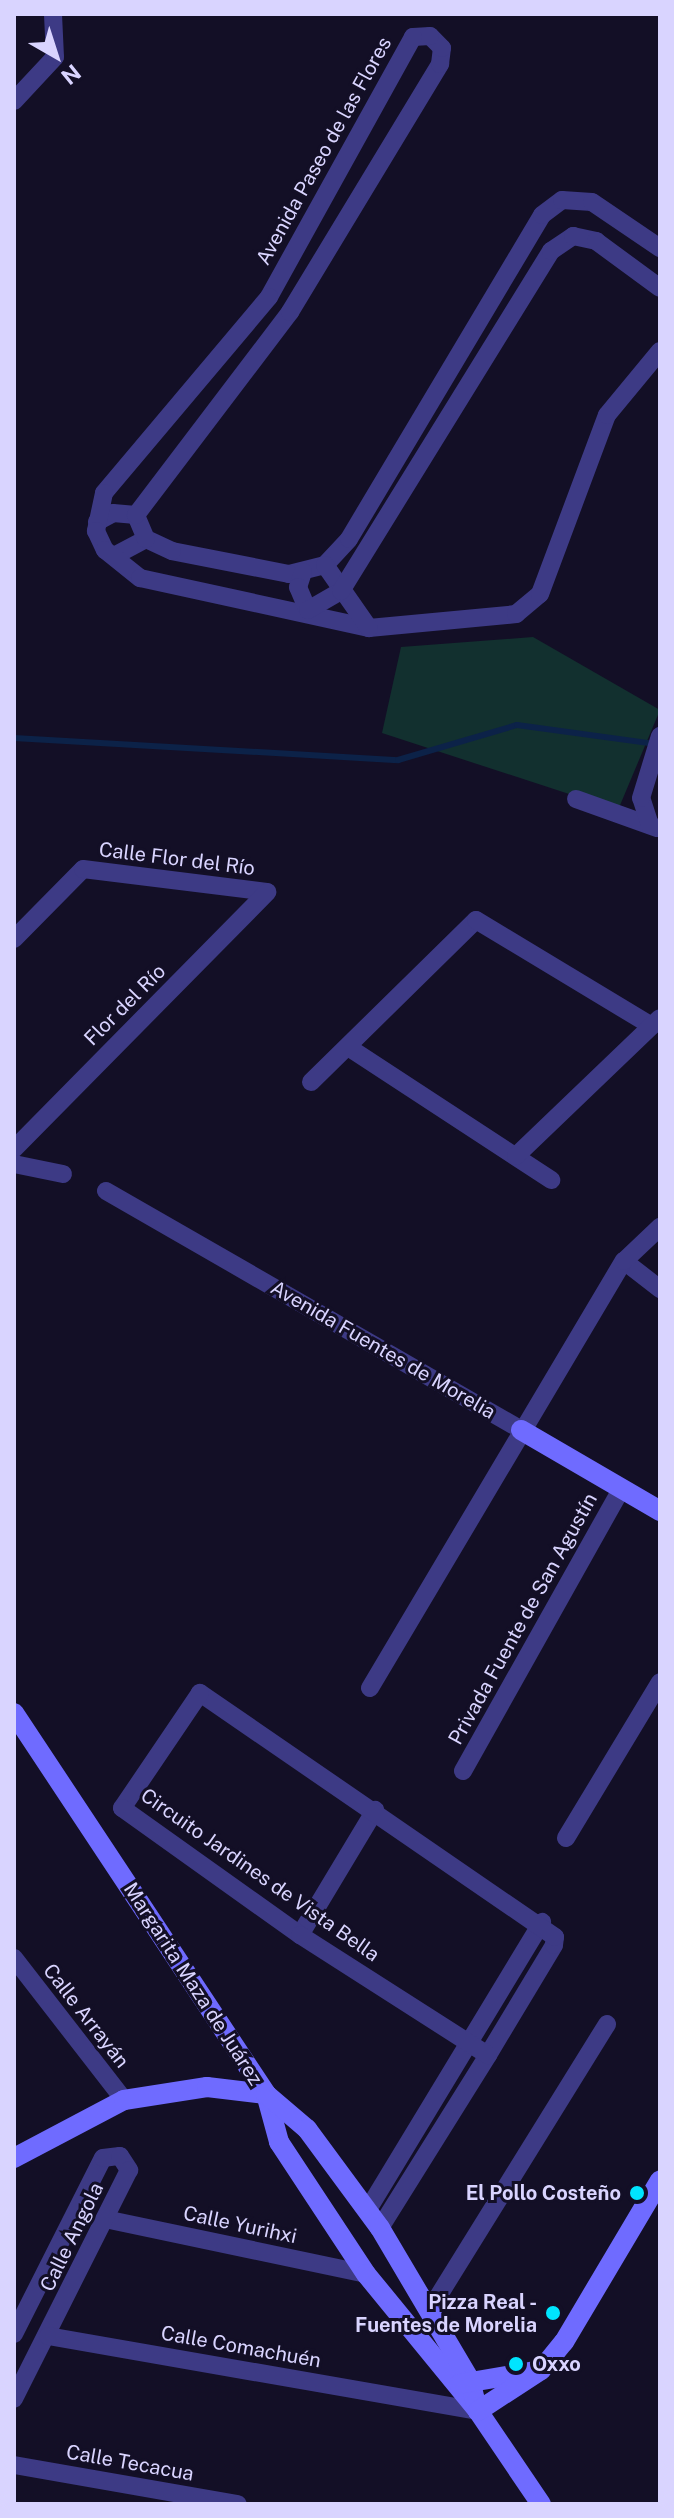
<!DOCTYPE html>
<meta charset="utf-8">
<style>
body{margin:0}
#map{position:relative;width:674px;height:2518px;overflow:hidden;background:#130f26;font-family:"Public Sans",sans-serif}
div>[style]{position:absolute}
.green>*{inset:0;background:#12302f}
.stream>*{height:6px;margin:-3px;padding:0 3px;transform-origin:3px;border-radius:3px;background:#0c2248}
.street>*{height:18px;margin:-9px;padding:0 9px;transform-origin:9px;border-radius:9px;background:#3d3a85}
.secondary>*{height:20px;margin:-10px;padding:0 10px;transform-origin:10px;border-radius:10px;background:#6f6bff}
.dots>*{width:22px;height:22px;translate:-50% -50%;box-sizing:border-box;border:4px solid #130f26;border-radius:50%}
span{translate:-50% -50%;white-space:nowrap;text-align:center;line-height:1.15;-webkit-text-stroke:6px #130f26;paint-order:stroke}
.street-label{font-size:20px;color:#d9d4ff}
.poi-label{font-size:20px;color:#d9d4ff;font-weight:700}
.right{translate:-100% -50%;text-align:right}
.left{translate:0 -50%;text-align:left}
.frame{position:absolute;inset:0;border:16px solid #d9d4ff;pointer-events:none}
.north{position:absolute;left:16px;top:16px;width:80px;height:80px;-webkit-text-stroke:6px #130f26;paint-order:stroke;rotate:141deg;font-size:22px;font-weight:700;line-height:32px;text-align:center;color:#d9d4ff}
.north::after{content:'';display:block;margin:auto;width:28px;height:36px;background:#d9d4ff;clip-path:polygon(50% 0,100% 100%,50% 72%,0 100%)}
</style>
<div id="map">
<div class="green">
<div style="clip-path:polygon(533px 637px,660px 710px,618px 810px,382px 733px,401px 647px)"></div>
</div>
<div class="stream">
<div style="left:14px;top:738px;width:385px;rotate:3.3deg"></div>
<div style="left:398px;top:760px;width:124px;rotate:-16.4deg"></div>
<div style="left:517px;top:725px;width:139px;rotate:7.8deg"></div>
</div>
<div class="street">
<div style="left:14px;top:101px;width:60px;rotate:-47deg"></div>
<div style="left:55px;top:57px;width:43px;rotate:-92.7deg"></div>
<div style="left:97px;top:522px;width:18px;rotate:-29deg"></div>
<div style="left:113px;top:513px;width:23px;rotate:5deg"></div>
<div style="left:114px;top:556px;width:36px;rotate:-28deg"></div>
<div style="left:325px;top:565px;width:37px;rotate:166deg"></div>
<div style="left:289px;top:574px;width:119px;rotate:-168.9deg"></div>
<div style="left:172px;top:551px;width:29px;rotate:-155deg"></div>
<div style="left:146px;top:539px;width:26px;rotate:-113deg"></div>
<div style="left:136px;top:515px;width:255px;rotate:-52.8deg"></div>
<div style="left:290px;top:312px;width:290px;rotate:-58.8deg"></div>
<div style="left:440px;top:64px;width:16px;rotate:-83deg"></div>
<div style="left:442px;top:48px;width:17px;rotate:-135deg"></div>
<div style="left:430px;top:36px;width:17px;rotate:177deg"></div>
<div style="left:413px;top:37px;width:297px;rotate:119deg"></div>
<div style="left:269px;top:297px;width:256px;rotate:130.1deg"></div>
<div style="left:104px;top:493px;width:39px;rotate:102deg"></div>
<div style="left:96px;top:531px;width:21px;rotate:65deg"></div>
<div style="left:105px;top:550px;width:45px;rotate:38.7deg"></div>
<div style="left:140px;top:578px;width:234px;rotate:12.3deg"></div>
<div style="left:369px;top:628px;width:148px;rotate:-5.4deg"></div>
<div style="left:516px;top:614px;width:31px;rotate:-40deg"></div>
<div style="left:540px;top:594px;width:191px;rotate:-69.5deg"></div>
<div style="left:607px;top:415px;width:83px;rotate:-50.4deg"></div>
<div style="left:325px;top:565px;width:35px;rotate:-47deg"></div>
<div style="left:349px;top:539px;width:377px;rotate:-59.2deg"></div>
<div style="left:542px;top:215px;width:25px;rotate:-37deg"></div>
<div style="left:562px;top:200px;width:30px;rotate:4deg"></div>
<div style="left:592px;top:202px;width:82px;rotate:34.1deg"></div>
<div style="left:325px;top:565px;width:77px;rotate:55.1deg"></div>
<div style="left:303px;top:572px;width:16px;rotate:108deg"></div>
<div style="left:298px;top:587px;width:25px;rotate:67deg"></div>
<div style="left:308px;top:610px;width:38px;rotate:-30deg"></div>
<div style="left:341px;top:591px;width:400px;rotate:-58.3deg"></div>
<div style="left:551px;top:251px;width:27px;rotate:-34deg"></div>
<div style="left:573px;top:236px;width:24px;rotate:12deg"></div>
<div style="left:596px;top:241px;width:79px;rotate:36.3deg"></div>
<div style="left:576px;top:799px;width:86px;rotate:19.7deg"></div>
<div style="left:650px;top:825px;width:28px;rotate:-108deg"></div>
<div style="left:641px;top:798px;width:65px;rotate:-73deg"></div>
<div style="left:14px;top:939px;width:98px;rotate:-45.4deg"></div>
<div style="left:83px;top:869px;width:185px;rotate:7.1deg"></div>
<div style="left:348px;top:1047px;width:243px;rotate:33.2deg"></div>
<div style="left:311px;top:1082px;width:231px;rotate:-44.5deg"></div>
<div style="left:476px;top:920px;width:205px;rotate:31.1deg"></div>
<div style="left:14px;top:1149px;width:361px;rotate:-45.4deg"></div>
<div style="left:516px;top:1156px;width:199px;rotate:-43.8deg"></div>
<div style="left:14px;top:1164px;width:50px;rotate:11.5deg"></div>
<div style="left:106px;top:1191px;width:479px;rotate:29.9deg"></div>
<div style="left:624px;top:1261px;width:46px;rotate:37.9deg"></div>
<div style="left:370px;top:1688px;width:497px;rotate:-59.3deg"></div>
<div style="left:624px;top:1261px;width:50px;rotate:-43.4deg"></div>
<div style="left:463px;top:1771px;width:323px;rotate:-60.7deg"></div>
<div style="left:566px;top:1838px;width:182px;rotate:-58.9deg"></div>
<div style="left:300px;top:1935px;width:146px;rotate:-59deg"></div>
<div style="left:14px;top:1958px;width:180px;rotate:52.2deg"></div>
<div style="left:367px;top:2211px;width:338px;rotate:-58.8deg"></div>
<div style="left:105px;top:2219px;width:267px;rotate:11.9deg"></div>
<div style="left:380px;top:2228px;width:204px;rotate:-58deg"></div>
<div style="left:488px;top:2055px;width:128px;rotate:-59deg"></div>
<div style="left:554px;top:1945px;width:8px;rotate:-83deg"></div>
<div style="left:555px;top:1937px;width:431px;rotate:-145.5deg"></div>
<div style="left:200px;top:1693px;width:139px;rotate:124.1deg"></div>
<div style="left:122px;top:1808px;width:219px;rotate:35.5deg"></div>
<div style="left:300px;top:1935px;width:223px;rotate:32.6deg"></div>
<div style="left:431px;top:2308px;width:334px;rotate:-58.2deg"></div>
<div style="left:14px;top:2334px;width:197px;rotate:-63.2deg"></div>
<div style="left:103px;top:2158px;width:17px;rotate:-7deg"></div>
<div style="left:120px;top:2156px;width:17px;rotate:57deg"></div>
<div style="left:129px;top:2170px;width:256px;rotate:116.7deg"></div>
<div style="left:48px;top:2336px;width:436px;rotate:9.9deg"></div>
<div style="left:14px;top:2465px;width:227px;rotate:9.9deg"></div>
</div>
<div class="secondary">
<div style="left:521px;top:1430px;width:161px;rotate:30.2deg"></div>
<div style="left:14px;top:1713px;width:457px;rotate:56.5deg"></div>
<div style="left:266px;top:2094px;width:50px;rotate:74.8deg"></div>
<div style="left:279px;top:2142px;width:158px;rotate:56.6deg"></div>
<div style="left:366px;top:2274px;width:177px;rotate:50.7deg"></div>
<div style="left:478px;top:2411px;width:112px;rotate:55.9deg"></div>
<div style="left:14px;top:2158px;width:124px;rotate:-27.8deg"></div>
<div style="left:124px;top:2100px;width:84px;rotate:-8.9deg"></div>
<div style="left:207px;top:2087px;width:59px;rotate:6.8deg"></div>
<div style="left:266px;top:2094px;width:54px;rotate:40.5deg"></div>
<div style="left:307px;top:2129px;width:123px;rotate:53.6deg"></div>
<div style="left:380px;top:2228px;width:177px;rotate:59.4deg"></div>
<div style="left:470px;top:2380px;width:32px;rotate:76deg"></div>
<div style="left:459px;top:2384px;width:83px;rotate:-9.7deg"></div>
<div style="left:478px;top:2411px;width:75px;rotate:-33.1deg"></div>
<div style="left:541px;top:2370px;width:36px;rotate:-51deg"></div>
<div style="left:564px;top:2342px;width:188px;rotate:-59.3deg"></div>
</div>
<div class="dots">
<div style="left:637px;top:2193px;background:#00e5ff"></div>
<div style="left:553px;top:2313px;background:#00e5ff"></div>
<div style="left:516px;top:2364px;background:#00e5ff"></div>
</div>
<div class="street-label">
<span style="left:324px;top:151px;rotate:-61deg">Avenida Paseo de las Flores</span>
<span style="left:177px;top:859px;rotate:7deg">Calle Flor del Río</span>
<span style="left:125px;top:1005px;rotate:-45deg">Flor del Río</span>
<span style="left:383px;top:1350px;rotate:30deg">Avenida Fuentes de Morelia</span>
<span style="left:523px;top:1619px;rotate:-61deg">Privada Fuente de San Agustín</span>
<span style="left:260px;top:1875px;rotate:35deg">Circuito Jardines de Vista Bella</span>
<span style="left:193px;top:1984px;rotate:57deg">Margarita Maza de Juárez</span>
<span style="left:86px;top:2016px;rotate:52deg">Calle Arrayán</span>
<span style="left:240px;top:2225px;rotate:12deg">Calle Yurihxi</span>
<span style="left:72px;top:2237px;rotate:-64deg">Calle Angola</span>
<span style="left:241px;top:2347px;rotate:10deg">Calle Comachuén</span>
<span style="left:130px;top:2463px;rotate:10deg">Calle Tecacua</span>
</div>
<div class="poi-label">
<span class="right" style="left:621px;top:2193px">El Pollo Costeño</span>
<span class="right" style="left:537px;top:2314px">Pizza Real -<br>Fuentes de Morelia</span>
<span class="left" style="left:532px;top:2364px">Oxxo</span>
</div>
<div class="frame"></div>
<div class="north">N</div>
</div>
